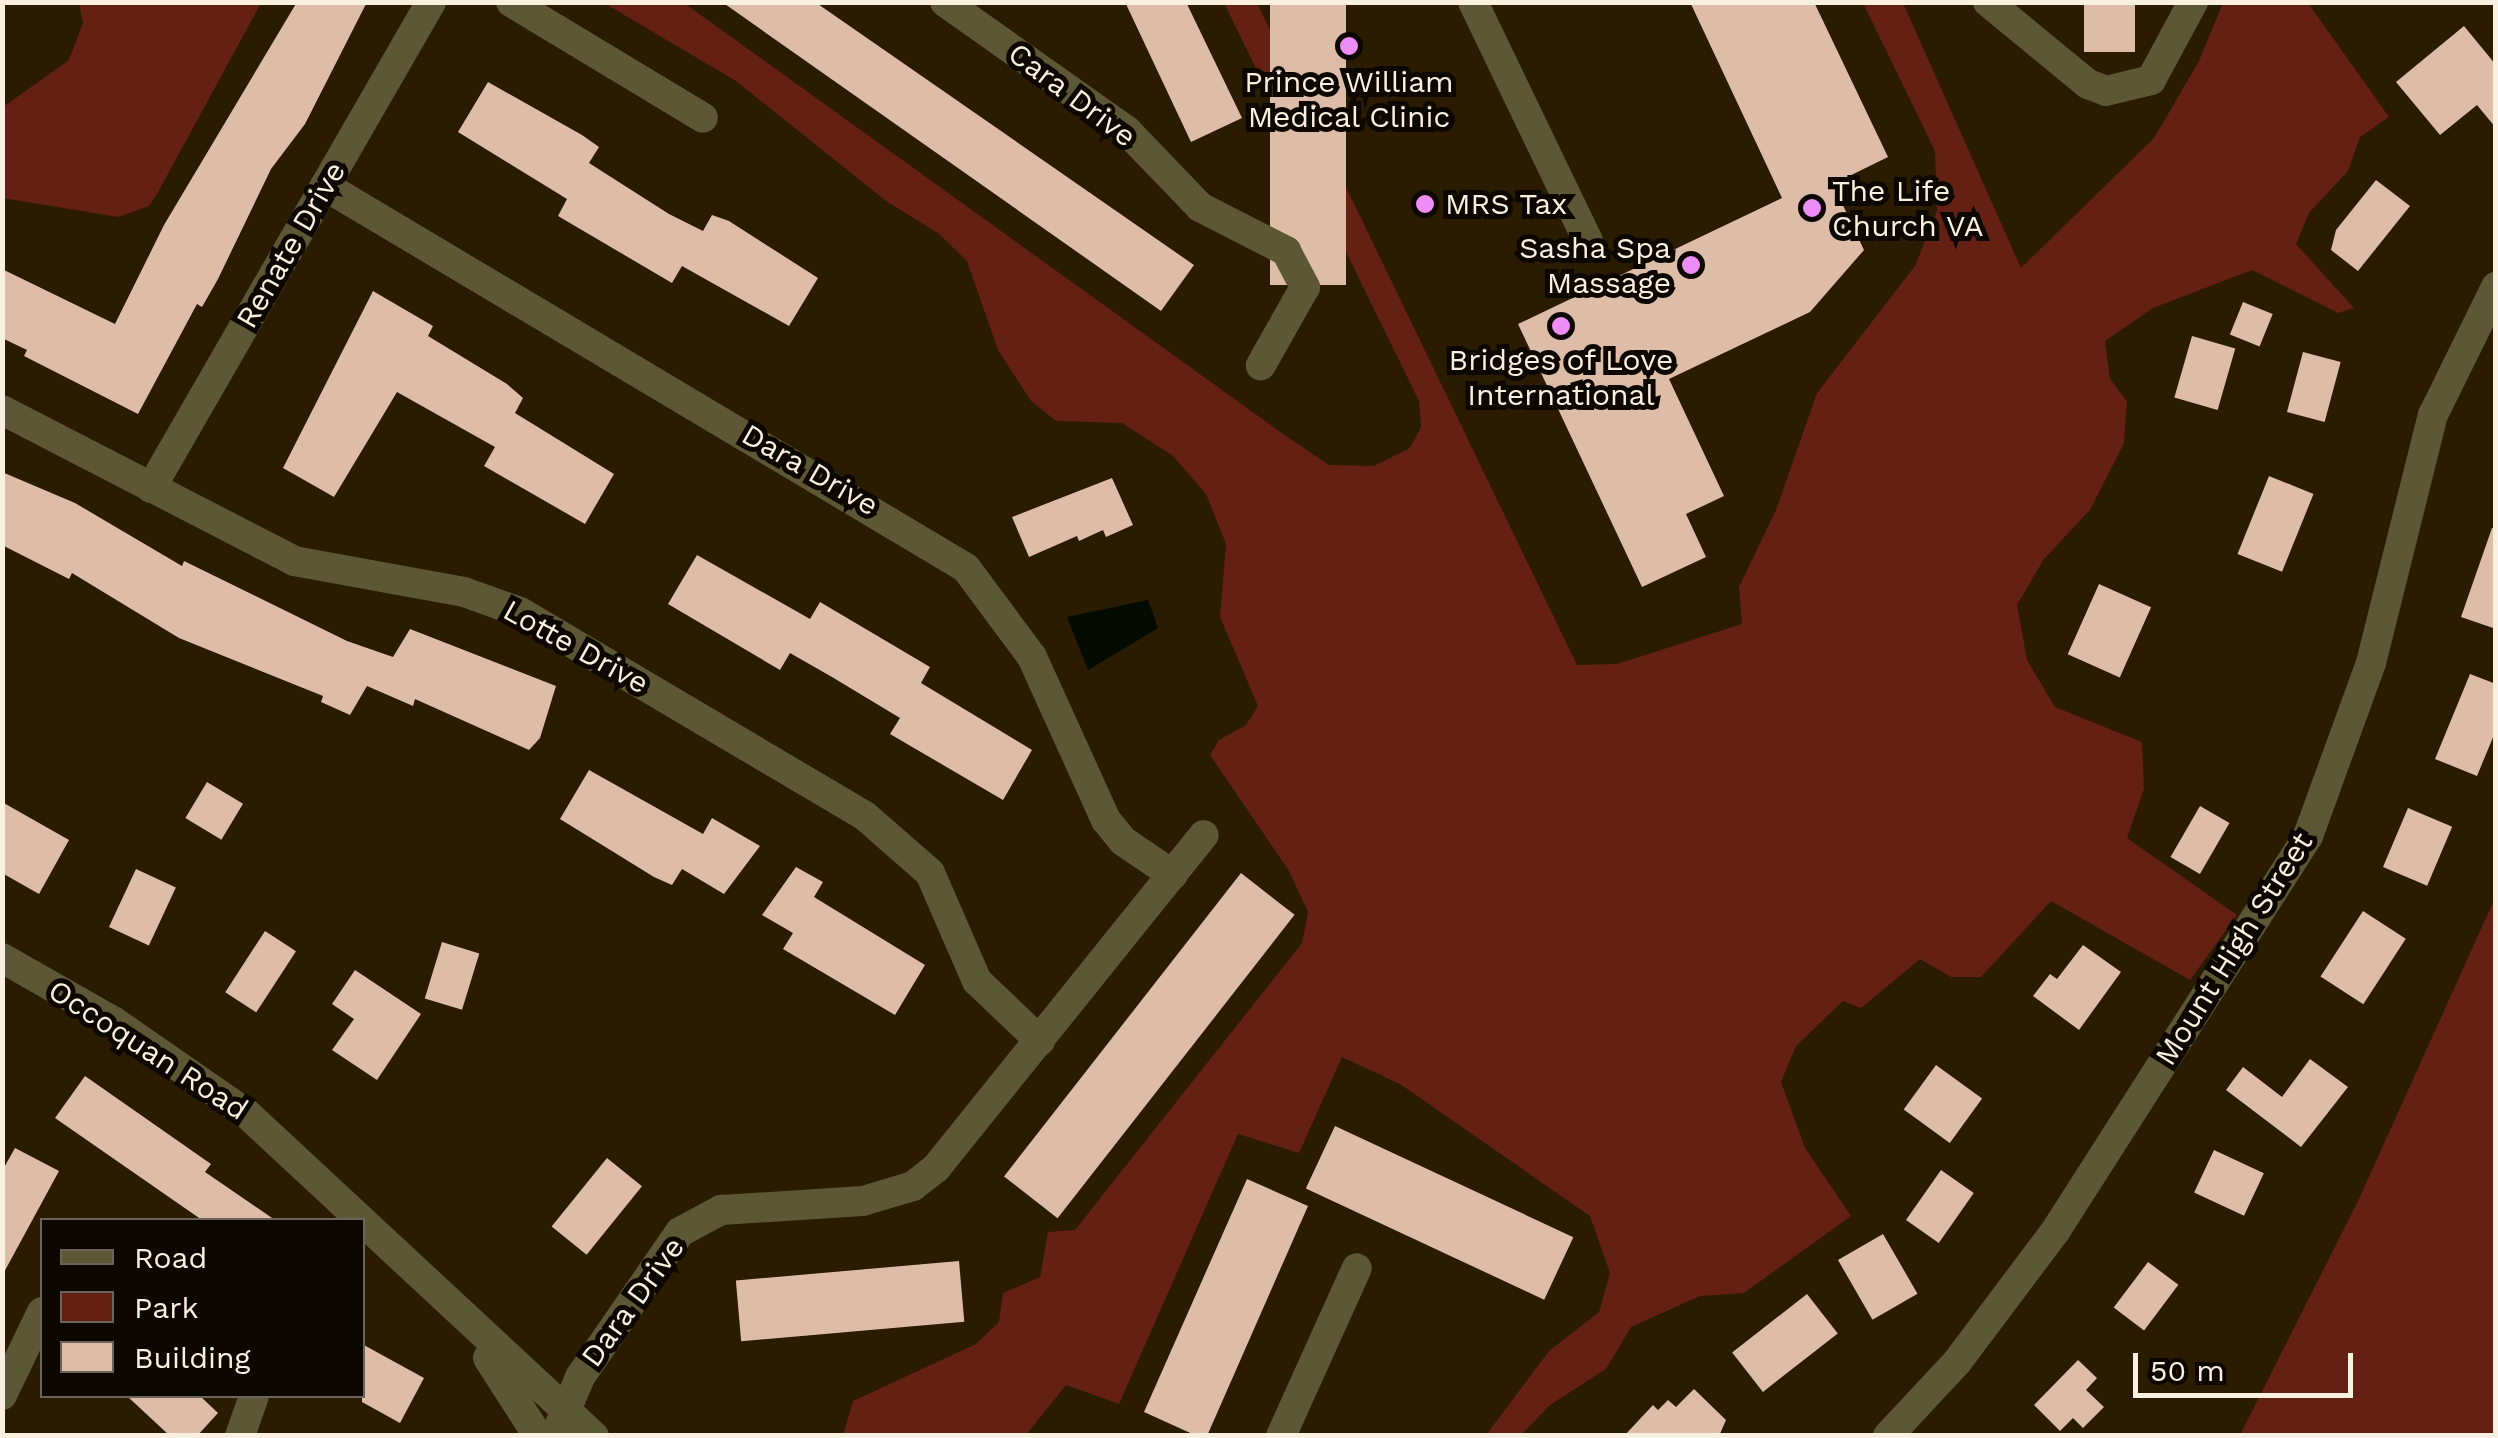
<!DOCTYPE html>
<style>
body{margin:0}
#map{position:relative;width:2498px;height:1438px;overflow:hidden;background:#2a1b01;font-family:"Work Sans",sans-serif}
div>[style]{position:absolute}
.green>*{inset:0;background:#642013}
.water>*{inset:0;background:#050b00}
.building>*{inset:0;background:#ddbda8;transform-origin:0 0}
.minor>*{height:30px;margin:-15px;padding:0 15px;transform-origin:15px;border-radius:15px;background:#5c5835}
.dots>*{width:28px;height:28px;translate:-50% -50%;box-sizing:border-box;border:5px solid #0d0701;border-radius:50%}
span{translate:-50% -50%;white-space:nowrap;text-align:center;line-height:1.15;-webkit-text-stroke:10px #0d0701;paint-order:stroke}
.poi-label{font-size:30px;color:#faf0e0}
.left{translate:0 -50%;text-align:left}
.right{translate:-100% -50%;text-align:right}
.street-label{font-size:30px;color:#faf0e0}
.frame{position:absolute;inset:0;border:5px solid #faf0e0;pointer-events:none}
.legend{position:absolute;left:40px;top:1218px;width:325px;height:180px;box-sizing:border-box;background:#0d0701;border:2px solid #6c645a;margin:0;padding:12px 18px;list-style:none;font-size:30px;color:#faf0e0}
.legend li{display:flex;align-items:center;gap:20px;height:50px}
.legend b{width:50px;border:2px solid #6c645a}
.scale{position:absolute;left:2133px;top:1353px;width:220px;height:45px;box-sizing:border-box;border:5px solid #faf0e0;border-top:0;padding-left:12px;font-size:30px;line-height:35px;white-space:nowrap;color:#faf0e0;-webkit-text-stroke:8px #0d0701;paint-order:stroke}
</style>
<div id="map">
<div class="green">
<div style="clip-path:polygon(79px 3px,261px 3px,157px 194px,149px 206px,118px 217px,3px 198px,3px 107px,69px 60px,83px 23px)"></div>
<div style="clip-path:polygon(604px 3px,684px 3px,1286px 436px,1329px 465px,1374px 466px,1410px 448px,1421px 427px,1419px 401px,1224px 3px,1257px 3px,1577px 665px,1617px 664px,1742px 624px,1739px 587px,1776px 510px,1817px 393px,1915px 266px,1937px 211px,1935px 151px,1863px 3px,1903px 3px,2021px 268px,2154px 138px,2199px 61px,2223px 3px,2308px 3px,2389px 117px,2360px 137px,2348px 171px,2309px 213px,2296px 244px,2354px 308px,2338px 313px,2252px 270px,2153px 308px,2105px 341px,2110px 379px,2127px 401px,2124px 443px,2090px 510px,2044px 559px,2017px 605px,2027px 660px,2055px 707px,2142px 742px,2144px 789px,2127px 838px,2237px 915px,2190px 980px,2051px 901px,1981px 977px,1951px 977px,1920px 959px,1861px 1008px,1843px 1001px,1796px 1046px,1781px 1082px,1805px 1148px,1851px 1216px,1744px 1293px,1700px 1296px,1631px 1327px,1606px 1369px,1550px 1405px,1521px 1435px,1486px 1435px,1549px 1351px,1599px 1312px,1610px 1273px,1590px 1216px,1400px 1084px,1342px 1057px,1299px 1153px,1238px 1134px,1119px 1404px,1066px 1385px,1026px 1435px,843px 1435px,853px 1401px,976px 1344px,999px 1322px,1003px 1293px,1040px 1277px,1048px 1232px,1075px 1230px,1302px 943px,1308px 912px,1289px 871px,1210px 755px,1219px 740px,1246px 725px,1258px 706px,1220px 617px,1226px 544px,1206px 494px,1173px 456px,1122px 423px,1056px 421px,1031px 401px,998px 350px,967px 261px,938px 233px,886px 201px,736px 81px)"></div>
<div style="clip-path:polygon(2495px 898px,2495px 1435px,2240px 1435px,2358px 1201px)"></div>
</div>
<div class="water">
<div style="clip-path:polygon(1148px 600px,1158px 628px,1088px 670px,1067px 617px)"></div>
</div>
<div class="building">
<div style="clip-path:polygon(297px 2px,367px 2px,305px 124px,271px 169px,218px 279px,202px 307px,197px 304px,138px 414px,24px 356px,27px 350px,2px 338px,2px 269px,115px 324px,164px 225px)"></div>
<div style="clip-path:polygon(722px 2px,815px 2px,1194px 265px,1161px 311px)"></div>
<div style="clip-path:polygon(1125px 2px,1186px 2px,1242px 118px,1191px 142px)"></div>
<div style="left:1270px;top:2px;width:76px;height:283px"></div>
<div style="clip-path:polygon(1690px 2px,1814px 2px,1888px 157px,1833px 184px,1864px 250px,1810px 312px,1669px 379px,1724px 496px,1686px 514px,1706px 557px,1642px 587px,1518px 324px,1782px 198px)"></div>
<div style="left:2084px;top:2px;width:51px;height:50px"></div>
<div style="clip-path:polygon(2464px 26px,2496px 65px,2496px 128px,2477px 105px,2440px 135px,2396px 82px)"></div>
<div style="clip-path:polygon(488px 82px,582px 135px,599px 147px,589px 163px,669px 214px,703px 231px,712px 215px,729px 221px,818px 278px,789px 326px,682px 266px,672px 283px,558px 216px,567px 199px,458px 132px)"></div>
<div style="clip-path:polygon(2376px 180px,2410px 206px,2358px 271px,2331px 250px,2336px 230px)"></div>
<div style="clip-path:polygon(373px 291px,433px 326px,428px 336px,507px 384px,523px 398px,515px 413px,614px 474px,585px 524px,484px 466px,495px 447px,397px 392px,334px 497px,283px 468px)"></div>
<div style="left:2243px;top:302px;width:32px;height:35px;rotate:22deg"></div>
<div style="left:2192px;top:336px;width:45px;height:64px;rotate:16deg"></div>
<div style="left:2303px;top:352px;width:39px;height:62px;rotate:15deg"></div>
<div style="clip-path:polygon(2px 472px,75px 503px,182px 566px,184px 561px,347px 641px,393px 657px,410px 629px,556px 686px,540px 738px,529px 750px,415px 699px,413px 706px,367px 686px,350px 715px,321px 702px,323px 696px,179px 638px,72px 573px,69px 579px,2px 545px)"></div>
<div style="left:2269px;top:476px;width:48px;height:84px;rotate:22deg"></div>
<div style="clip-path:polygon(1112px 478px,1133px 525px,1106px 537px,1103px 530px,1079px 541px,1077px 536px,1029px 557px,1012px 517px)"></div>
<div style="clip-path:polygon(2492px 528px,2496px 529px,2496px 629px,2461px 617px)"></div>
<div style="clip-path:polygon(697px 555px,810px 619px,820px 602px,930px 667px,921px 683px,1032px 750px,1003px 800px,890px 734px,900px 718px,832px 677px,790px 653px,780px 670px,668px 604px)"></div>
<div style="left:2099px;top:584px;width:57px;height:77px;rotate:24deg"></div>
<div style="clip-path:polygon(2470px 674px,2496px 684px,2496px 730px,2477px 776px,2435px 759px)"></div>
<div style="clip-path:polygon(589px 770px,703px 834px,712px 818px,760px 846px,724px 894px,682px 869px,672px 885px,654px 877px,560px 819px)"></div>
<div style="left:207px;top:782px;width:42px;height:42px;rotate:31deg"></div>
<div style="clip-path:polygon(2px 802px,69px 840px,39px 894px,2px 873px)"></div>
<div style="left:2200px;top:806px;width:34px;height:59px;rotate:30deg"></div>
<div style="left:2408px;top:808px;width:48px;height:64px;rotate:23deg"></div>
<div style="clip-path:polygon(796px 867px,823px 882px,814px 897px,925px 965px,895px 1015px,783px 949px,793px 933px,762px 915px)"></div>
<div style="left:136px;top:869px;width:44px;height:64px;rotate:25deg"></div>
<div style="left:1241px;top:873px;width:68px;height:385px;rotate:38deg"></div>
<div style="left:2363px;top:911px;width:51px;height:78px;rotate:33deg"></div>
<div style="left:265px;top:931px;width:37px;height:73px;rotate:33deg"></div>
<div style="left:442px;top:942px;width:39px;height:59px;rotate:17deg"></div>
<div style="clip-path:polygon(2083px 945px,2121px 972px,2079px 1030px,2033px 996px,2050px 974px,2057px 979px)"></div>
<div style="clip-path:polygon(355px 970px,421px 1014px,377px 1080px,332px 1050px,354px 1019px,332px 1004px)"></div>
<div style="clip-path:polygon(2310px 1059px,2348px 1087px,2301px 1147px,2226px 1090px,2243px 1067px,2282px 1097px)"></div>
<div style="left:1936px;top:1065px;width:57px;height:55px;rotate:36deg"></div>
<div style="clip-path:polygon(85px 1076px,211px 1164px,205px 1172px,275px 1220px,202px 1220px,55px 1118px)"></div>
<div style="left:1335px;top:1126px;width:263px;height:69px;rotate:25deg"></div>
<div style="clip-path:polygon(15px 1148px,59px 1171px,2px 1276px,2px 1171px)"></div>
<div style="left:2214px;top:1150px;width:55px;height:47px;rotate:25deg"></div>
<div style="left:607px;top:1158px;width:45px;height:88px;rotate:39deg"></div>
<div style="left:1941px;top:1170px;width:40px;height:61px;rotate:35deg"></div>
<div style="clip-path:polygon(1247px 1179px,1308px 1206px,1207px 1436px,1197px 1436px,1144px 1412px)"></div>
<div style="left:1883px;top:1234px;width:69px;height:52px;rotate:60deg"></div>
<div style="left:959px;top:1261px;width:61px;height:224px;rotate:85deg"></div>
<div style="left:2148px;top:1262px;width:38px;height:57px;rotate:37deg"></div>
<div style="left:1807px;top:1294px;width:50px;height:95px;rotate:52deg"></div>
<div style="clip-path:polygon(362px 1344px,424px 1378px,400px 1423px,362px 1402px)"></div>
<div style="clip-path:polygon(2078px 1360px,2097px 1378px,2086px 1390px,2104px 1407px,2083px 1428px,2073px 1418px,2060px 1431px,2034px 1405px)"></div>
<div style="clip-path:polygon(1694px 1389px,1726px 1420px,1719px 1436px,1624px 1436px,1653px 1405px,1658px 1410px,1668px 1400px,1676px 1407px)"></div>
<div style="clip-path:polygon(127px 1396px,200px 1396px,218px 1413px,197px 1436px,170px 1436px)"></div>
</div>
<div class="minor">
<div style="left:511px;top:2px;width:224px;rotate:31.1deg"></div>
<div style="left:945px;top:2px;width:222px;rotate:35.3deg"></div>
<div style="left:1126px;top:130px;width:107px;rotate:46.1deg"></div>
<div style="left:1200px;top:207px;width:97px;rotate:27.1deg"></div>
<div style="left:1286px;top:251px;width:41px;rotate:62.2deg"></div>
<div style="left:1305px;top:287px;width:90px;rotate:119.4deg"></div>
<div style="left:1473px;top:2px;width:265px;rotate:64.3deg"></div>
<div style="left:1988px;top:2px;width:129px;rotate:39.4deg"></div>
<div style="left:2088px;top:84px;width:19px;rotate:21deg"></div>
<div style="left:2106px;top:91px;width:46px;rotate:-13.7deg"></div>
<div style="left:2151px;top:80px;width:89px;rotate:-61.7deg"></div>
<div style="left:325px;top:186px;width:746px;rotate:30.79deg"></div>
<div style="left:966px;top:568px;width:111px;rotate:53.4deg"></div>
<div style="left:1032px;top:657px;width:179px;rotate:65.6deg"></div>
<div style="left:1106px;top:820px;width:27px;rotate:51deg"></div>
<div style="left:1123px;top:841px;width:60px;rotate:34.2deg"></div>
<div style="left:2px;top:410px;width:329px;rotate:27.3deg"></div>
<div style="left:294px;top:561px;width:173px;rotate:10.3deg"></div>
<div style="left:464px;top:592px;width:59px;rotate:19.7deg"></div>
<div style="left:520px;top:612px;width:401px;rotate:30.6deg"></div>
<div style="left:865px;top:816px;width:86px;rotate:41.2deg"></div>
<div style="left:930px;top:873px;width:118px;rotate:66.5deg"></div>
<div style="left:977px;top:981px;width:87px;rotate:43.6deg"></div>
<div style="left:151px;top:488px;width:561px;rotate:-60.05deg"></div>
<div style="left:2px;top:958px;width:128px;rotate:29.6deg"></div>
<div style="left:113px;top:1021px;width:162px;rotate:34.7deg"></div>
<div style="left:246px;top:1113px;width:475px;rotate:42.9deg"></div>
<div style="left:488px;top:1358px;width:93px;rotate:57.3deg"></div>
<div style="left:2px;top:1395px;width:92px;rotate:-64.3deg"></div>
<div style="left:240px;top:1436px;width:42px;rotate:-70.7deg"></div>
<div style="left:555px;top:1436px;width:64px;rotate:-67deg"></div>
<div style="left:580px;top:1377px;width:176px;rotate:-55.4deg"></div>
<div style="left:680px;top:1232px;width:47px;rotate:-28.2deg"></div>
<div style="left:721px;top:1210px;width:142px;rotate:-3.6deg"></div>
<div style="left:863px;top:1201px;width:52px;rotate:-16.7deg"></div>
<div style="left:913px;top:1186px;width:29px;rotate:-38deg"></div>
<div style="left:936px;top:1168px;width:427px;rotate:-51.2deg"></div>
<div style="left:1281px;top:1436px;width:184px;rotate:-65.7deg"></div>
<div style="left:1888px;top:1436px;width:101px;rotate:-47deg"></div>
<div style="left:1957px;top:1362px;width:165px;rotate:-53.1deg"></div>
<div style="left:2056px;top:1230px;width:468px;rotate:-57.4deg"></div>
<div style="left:2308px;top:836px;width:184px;rotate:-70deg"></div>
<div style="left:2371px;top:663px;width:256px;rotate:-76deg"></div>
<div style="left:2433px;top:415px;width:143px;rotate:-63.8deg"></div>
</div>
<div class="dots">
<div style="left:1349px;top:46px;background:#ee8cf8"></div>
<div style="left:1425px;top:204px;background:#ee8cf8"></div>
<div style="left:1812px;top:208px;background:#ee8cf8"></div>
<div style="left:1691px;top:265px;background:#ee8cf8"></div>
<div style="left:1561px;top:326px;background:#ee8cf8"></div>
</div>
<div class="poi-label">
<span style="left:1349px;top:99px">Prince William<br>Medical Clinic</span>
<span class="left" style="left:1832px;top:208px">The Life<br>Church VA</span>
<span class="left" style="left:1445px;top:204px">MRS Tax</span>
<span class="right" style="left:1671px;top:265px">Sasha Spa<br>Massage</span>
<span style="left:1561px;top:377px">Bridges of Love<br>International</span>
</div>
<div class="street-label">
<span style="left:1072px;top:95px;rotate:37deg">Cara Drive</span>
<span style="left:291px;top:245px;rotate:-60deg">Renate Drive</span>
<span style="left:810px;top:470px;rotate:30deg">Dara Drive</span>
<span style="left:576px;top:647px;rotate:29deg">Lotte Drive</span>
<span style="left:2234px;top:949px;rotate:-58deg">Mount High Street</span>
<span style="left:148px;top:1050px;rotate:33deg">Occoquan Road</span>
<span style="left:633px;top:1302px;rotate:-54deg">Dara Drive</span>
</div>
<div class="frame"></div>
<ul class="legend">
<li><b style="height:12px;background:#5c5835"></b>Road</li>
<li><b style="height:28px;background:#642013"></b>Park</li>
<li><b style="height:28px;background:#ddbda8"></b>Building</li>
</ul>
<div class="scale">50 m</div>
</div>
